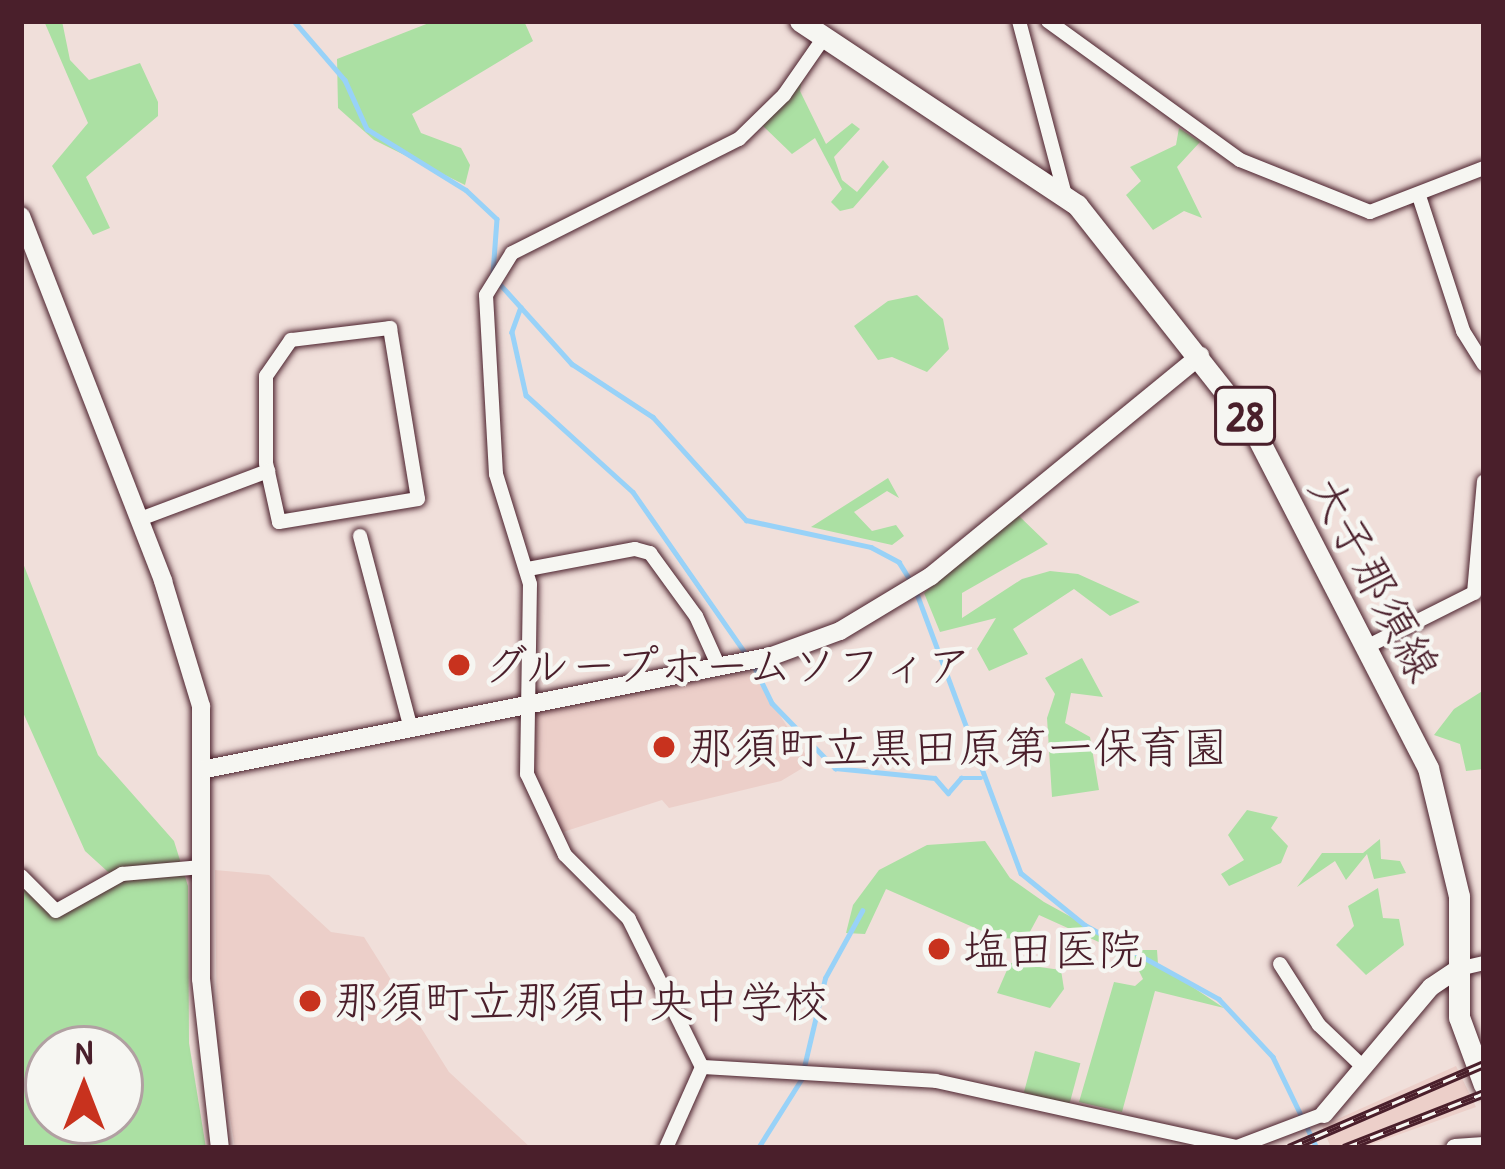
<!DOCTYPE html>
<meta charset="utf-8">
<style>
body{margin:0}
#map{position:relative;width:1505px;height:1169px;overflow:hidden;background:#f0dfda;font-family:"Patrick Hand","Klee One",sans-serif}
div>[style]{position:absolute}
.built>*{inset:0;background:#eccfc9}
.green>*{inset:0;background:#abe0a3;transform-origin:0 0}
.stream>*{height:4.5px;margin:-2.25px;padding:0 2.25px;transform-origin:2.25px;border-radius:2.25px;background:#98d2f8}
.roads{filter:drop-shadow(0 0 3px #4a1f2b) drop-shadow(0 0 3px #4a1f2b)}
.minor>*{height:14px;margin:-7px;padding:0 7px;transform-origin:7px;border-radius:7px;background:#f6f6f2}
.tertiary>*{height:18px;margin:-9px;padding:0 9px;transform-origin:9px;border-radius:9px;background:#f6f6f2}
.primary>*{height:21px;margin:-10.5px;padding:0 10.5px;transform-origin:10.5px;border-radius:10.5px;background:#f6f6f2}
.rail>*{height:9px;margin-top:-4.5px;transform-origin:0;background:repeating-linear-gradient(90deg,#f6f6f2 0 14px,#4a1f2b 0 28px);box-sizing:border-box;border-block:3px solid #4a1f2b}
.dots>*{width:33px;height:33px;translate:-50% -50%;box-sizing:border-box;border:6px solid #f6f6f2;border-radius:50%}
span{translate:-50% -50%;white-space:nowrap;text-align:center;line-height:1.15;-webkit-text-stroke:9px #f6f6f2;paint-order:stroke}
.shield-label span{padding:3px 9px;background:#f6f6f2;border:3px solid;border-radius:9px;-webkit-text-stroke-width:0}
.shield-label{font-size:42px;color:#4a1f2b;font-weight:700}
.street-label{font-size:45px;color:#4a1f2b}
.poi-label{font-size:45px;color:#4a1f2b}
.left{translate:0 -50%;text-align:left}
.frame{position:absolute;inset:0;border:24px solid #4a1f2b;pointer-events:none}
.north{position:absolute;left:24px;top:1025px;width:120px;height:120px;box-sizing:border-box;background:#f6f6f2;border:3px solid #b1a0a2;border-radius:50%;rotate:0deg;font-size:33px;font-weight:700;line-height:48px;text-align:center;color:#4a1f2b}
.north::after{content:'';display:block;margin:auto;width:42px;height:54px;background:#c8321e;clip-path:polygon(50% 0,100% 100%,50% 72%,0 100%)}
</style>
<div id="map">
<div class="built">
<div style="clip-path:polygon(751px 671px,811px 763px,781px 781px,669px 808px,662px 800px,560px 833px,532px 770px,531px 720px,539px 710px)"></div>
<div style="clip-path:polygon(215px 870px,269px 875px,331px 932px,364px 937px,449px 1072px,531px 1148px,235px 1148px,217px 1040px)"></div>
<div style="clip-path:polygon(1456px 1066px,1476px 1107px,1361px 1148px,1331px 1148px,1322px 1126px)"></div>
</div>
<div class="green">
<div style="clip-path:polygon(44px 21px,62px 21px,70px 60px,89px 80px,140px 63px,158px 102px,158px 116px,86px 177px,110px 228px,93px 235px,52px 166px,88px 123px)"></div>
<div style="clip-path:polygon(434px 21px,524px 21px,533px 41px,412px 114px,421px 133px,461px 148px,470px 165px,465px 185px,374px 140px,338px 108px,337px 59px)"></div>
<div style="clip-path:polygon(803px 74px,800px 91px,826px 144px,852px 123px,860px 129px,834px 157px,842px 180px,857px 192px,883px 160px,889px 167px,853px 208px,840px 211px,831px 202px,842px 189px,815px 138px,792px 154px,763px 126px)"></div>
<div style="clip-path:polygon(1179px 128px,1200px 142px,1177px 167px,1202px 218px,1184px 211px,1153px 230px,1126px 195px,1141px 181px,1130px 167px,1176px 145px)"></div>
<div style="clip-path:polygon(917px 295px,943px 319px,949px 349px,927px 372px,892px 357px,878px 360px,854px 326px,888px 301px)"></div>
<div style="clip-path:polygon(888px 478px,899px 498px,887px 491px,854px 512px,872px 531px,896px 525px,904px 536px,892px 545px,811px 527px)"></div>
<div style="clip-path:polygon(1018px 515px,1048px 544px,962px 593px,962px 618px,1022px 579px,1050px 571px,1078px 574px,1140px 602px,1110px 616px,1074px 589px,1013px 629px,1028px 654px,989px 671px,977px 649px,996px 618px,940px 632px,924px 593px)"></div>
<div style="clip-path:polygon(evenodd,21px 558px,98px 755px,174px 841px,188px 886px,189px 1043px,206px 1148px,21px 1148px,21px 879px,56px 915px,118px 881px,85px 851px,21px 708px,21px 558px,48px 1049px,120px 1049px,120px 1121px,48px 1121px,48px 1049px)"></div>
<div style="clip-path:polygon(1082px 658px,1103px 697px,1071px 693px,1065px 723px,1090px 737px,1099px 790px,1052px 797px,1047px 718px,1055px 694px,1045px 678px)"></div>
<div style="clip-path:polygon(1484px 690px,1483px 769px,1466px 771px,1460px 744px,1434px 735px,1454px 709px)"></div>
<div style="clip-path:polygon(1247px 810px,1278px 817px,1271px 828px,1288px 846px,1281px 863px,1229px 886px,1221px 874px,1244px 860px,1228px 835px)"></div>
<div style="clip-path:polygon(1380px 839px,1381px 859px,1400px 861px,1406px 873px,1374px 879px,1367px 854px,1346px 880px,1335px 861px,1297px 887px,1322px 853px,1363px 853px)"></div>
<div style="clip-path:polygon(985px 841px,1010px 878px,1044px 902px,1131px 950px,1157px 950px,1158px 964px,1224px 1008px,1155px 991px,1122px 1112px,1079px 1102px,1114px 982px,1135px 986px,1143px 979px,1132px 957px,1039px 915px,1026px 939px,998px 938px,886px 889px,865px 934px,846px 933px,853px 905px,879px 870px,927px 845px)"></div>
<div style="clip-path:polygon(1378px 888px,1383px 918px,1399px 919px,1404px 945px,1366px 975px,1336px 945px,1354px 926px,1348px 906px)"></div>
<div style="clip-path:polygon(1010px 963px,1061px 970px,1064px 989px,1050px 1008px,997px 993px)"></div>
<div style="left:1035px;top:1051px;width:47px;height:43px;rotate:15deg"></div>
</div>
<div class="stream">
<div style="left:294px;top:21px;width:78px;rotate:49.2deg"></div>
<div style="left:345px;top:80px;width:54px;rotate:65.8deg"></div>
<div style="left:367px;top:129px;width:116px;rotate:31.6deg"></div>
<div style="left:466px;top:190px;width:42px;rotate:43.1deg"></div>
<div style="left:497px;top:219px;width:54px;rotate:94.2deg"></div>
<div style="left:499px;top:283px;width:109px;rotate:48deg"></div>
<div style="left:572px;top:364px;width:97px;rotate:33.2deg"></div>
<div style="left:653px;top:417px;width:139px;rotate:47.9deg"></div>
<div style="left:746px;top:520px;width:128px;rotate:12.2deg"></div>
<div style="left:871px;top:547px;width:32px;rotate:28deg"></div>
<div style="left:899px;top:562px;width:22px;rotate:58deg"></div>
<div style="left:521px;top:307px;width:27px;rotate:110deg"></div>
<div style="left:512px;top:332px;width:65px;rotate:77.5deg"></div>
<div style="left:526px;top:395px;width:144px;rotate:42.2deg"></div>
<div style="left:633px;top:492px;width:201px;rotate:55.1deg"></div>
<div style="left:916px;top:591px;width:301px;rotate:69.6deg"></div>
<div style="left:1021px;top:873px;width:82px;rotate:39.1deg"></div>
<div style="left:1085px;top:925px;width:153px;rotate:28.9deg"></div>
<div style="left:1219px;top:999px;width:79px;rotate:47deg"></div>
<div style="left:1273px;top:1057px;width:101px;rotate:64.2deg"></div>
<div style="left:754px;top:666px;width:41px;rotate:64.1deg"></div>
<div style="left:772px;top:703px;width:91px;rotate:45.9deg"></div>
<div style="left:835px;top:768px;width:100px;rotate:5.7deg"></div>
<div style="left:935px;top:778px;width:20px;rotate:49deg"></div>
<div style="left:948px;top:793px;width:20px;rotate:-49deg"></div>
<div style="left:961px;top:778px;width:20px"></div>
<div style="left:804px;top:1067px;width:91px;rotate:-76.7deg"></div>
<div style="left:825px;top:978px;width:77px;rotate:-61.1deg"></div>
<div style="left:758px;top:1148px;width:83px;rotate:-57.8deg"></div>
</div>
<div class="roads">
<div class="minor">
<div style="left:1019px;top:21px;width:180px;rotate:75.2deg"></div>
<div style="left:1048px;top:21px;width:237px;rotate:35.9deg"></div>
<div style="left:1240px;top:160px;width:140px;rotate:21.8deg"></div>
<div style="left:1370px;top:212px;width:122px;rotate:-21.1deg"></div>
<div style="left:1419px;top:196px;width:142px;rotate:71.9deg"></div>
<div style="left:1463px;top:331px;width:39px;rotate:58deg"></div>
<div style="left:390px;top:328px;width:173px;rotate:80.7deg"></div>
<div style="left:418px;top:499px;width:141px;rotate:170.6deg"></div>
<div style="left:279px;top:522px;width:60px;rotate:-102.4deg"></div>
<div style="left:266px;top:463px;width:87px;rotate:-90deg"></div>
<div style="left:266px;top:376px;width:44px;rotate:-55.2deg"></div>
<div style="left:291px;top:340px;width:100px;rotate:-6.9deg"></div>
<div style="left:140px;top:519px;width:137px;rotate:-20.6deg"></div>
<div style="left:360px;top:536px;width:196px;rotate:75.2deg"></div>
<div style="left:528px;top:569px;width:109px;rotate:-10.6deg"></div>
<div style="left:635px;top:549px;width:16px;rotate:15deg"></div>
<div style="left:650px;top:553px;width:78px;rotate:53.9deg"></div>
<div style="left:696px;top:616px;width:56px;rotate:65.7deg"></div>
<div style="left:1368px;top:646px;width:119px;rotate:-26.6deg"></div>
<div style="left:1474px;top:593px;width:112px;rotate:-84.9deg"></div>
<div style="left:21px;top:876px;width:49px;rotate:45deg"></div>
<div style="left:56px;top:911px;width:76px;rotate:-29.3deg"></div>
<div style="left:122px;top:874px;width:80px;rotate:-5deg"></div>
<div style="left:1280px;top:964px;width:72px;rotate:57.4deg"></div>
<div style="left:1319px;top:1025px;width:58px;rotate:43.6deg"></div>
<div style="left:1458px;top:969px;width:27px;rotate:-13deg"></div>
<div style="left:702px;top:1067px;width:165px;rotate:-116.3deg"></div>
<div style="left:629px;top:919px;width:91px;rotate:-135deg"></div>
<div style="left:565px;top:855px;width:89px;rotate:-115.1deg"></div>
<div style="left:527px;top:774px;width:190px;rotate:-89.1deg"></div>
<div style="left:530px;top:584px;width:115px;rotate:-107.2deg"></div>
<div style="left:496px;top:474px;width:179px;rotate:-93.2deg"></div>
<div style="left:486px;top:295px;width:49px;rotate:-58.2deg"></div>
<div style="left:512px;top:253px;width:254px;rotate:-26.7deg"></div>
<div style="left:739px;top:139px;width:63px;rotate:-44.4deg"></div>
<div style="left:784px;top:95px;width:72px;rotate:-55.2deg"></div>
<div style="left:702px;top:1067px;width:234px;rotate:3.4deg"></div>
<div style="left:936px;top:1081px;width:308px;rotate:12.4deg"></div>
<div style="left:1237px;top:1147px;width:93px;rotate:-20.8deg"></div>
<div style="left:666px;top:1148px;width:89px;rotate:-66deg"></div>
</div>
<div class="tertiary">
<div style="left:21px;top:216px;width:392px;rotate:68.7deg"></div>
<div style="left:163px;top:581px;width:131px;rotate:73.1deg"></div>
<div style="left:201px;top:706px;width:273px;rotate:90deg"></div>
<div style="left:201px;top:979px;width:170px;rotate:83.6deg"></div>
<div style="left:206px;top:769px;width:577px;rotate:-11.29deg"></div>
<div style="left:772px;top:656px;width:72px;rotate:-20.2deg"></div>
<div style="left:840px;top:631px;width:106px;rotate:-31.1deg"></div>
<div style="left:931px;top:576px;width:348px;rotate:-39.3deg"></div>
<div style="left:1324px;top:1114px;width:166px;rotate:-49.9deg"></div>
<div style="left:1431px;top:987px;width:32px;rotate:-34deg"></div>
<div style="left:1455px;top:1148px;width:29px;rotate:-4deg"></div>
</div>
<div class="primary">
<div style="left:800px;top:21px;width:333px;rotate:33.6deg"></div>
<div style="left:1077px;top:205px;width:280px;rotate:51.7deg"></div>
<div style="left:1251px;top:425px;width:386px;rotate:62.7deg"></div>
<div style="left:1428px;top:768px;width:132px;rotate:76.4deg"></div>
<div style="left:1459px;top:896px;width:121px;rotate:90deg"></div>
<div style="left:1459px;top:1017px;width:72px;rotate:69.8deg"></div>
</div>
</div>
<div class="rail">
<div style="left:1289px;top:1148px;width:212px;rotate:-23.3deg"></div>
<div style="left:1344px;top:1148px;width:150px;rotate:-21.4deg"></div>
</div>
<div class="dots">
<div style="left:459px;top:665px;background:#c8321e"></div>
<div style="left:664px;top:747px;background:#c8321e"></div>
<div style="left:939px;top:949px;background:#c8321e"></div>
<div style="left:310px;top:1001px;background:#c8321e"></div>
</div>
<div class="shield-label">
<span style="left:1245px;top:416px">28</span>
</div>
<div class="street-label">
<span style="left:1375px;top:578px;rotate:62deg">大子那須線</span>
</div>
<div class="poi-label">
<span class="left" style="left:483px;top:665px">グループホームソフィア</span>
<span class="left" style="left:688px;top:747px">那須町立黒田原第一保育園</span>
<span class="left" style="left:963px;top:949px">塩田医院</span>
<span class="left" style="left:334px;top:1001px">那須町立那須中央中学校</span>
</div>
<div class="frame"></div>
<div class="north">N</div>
</div>
